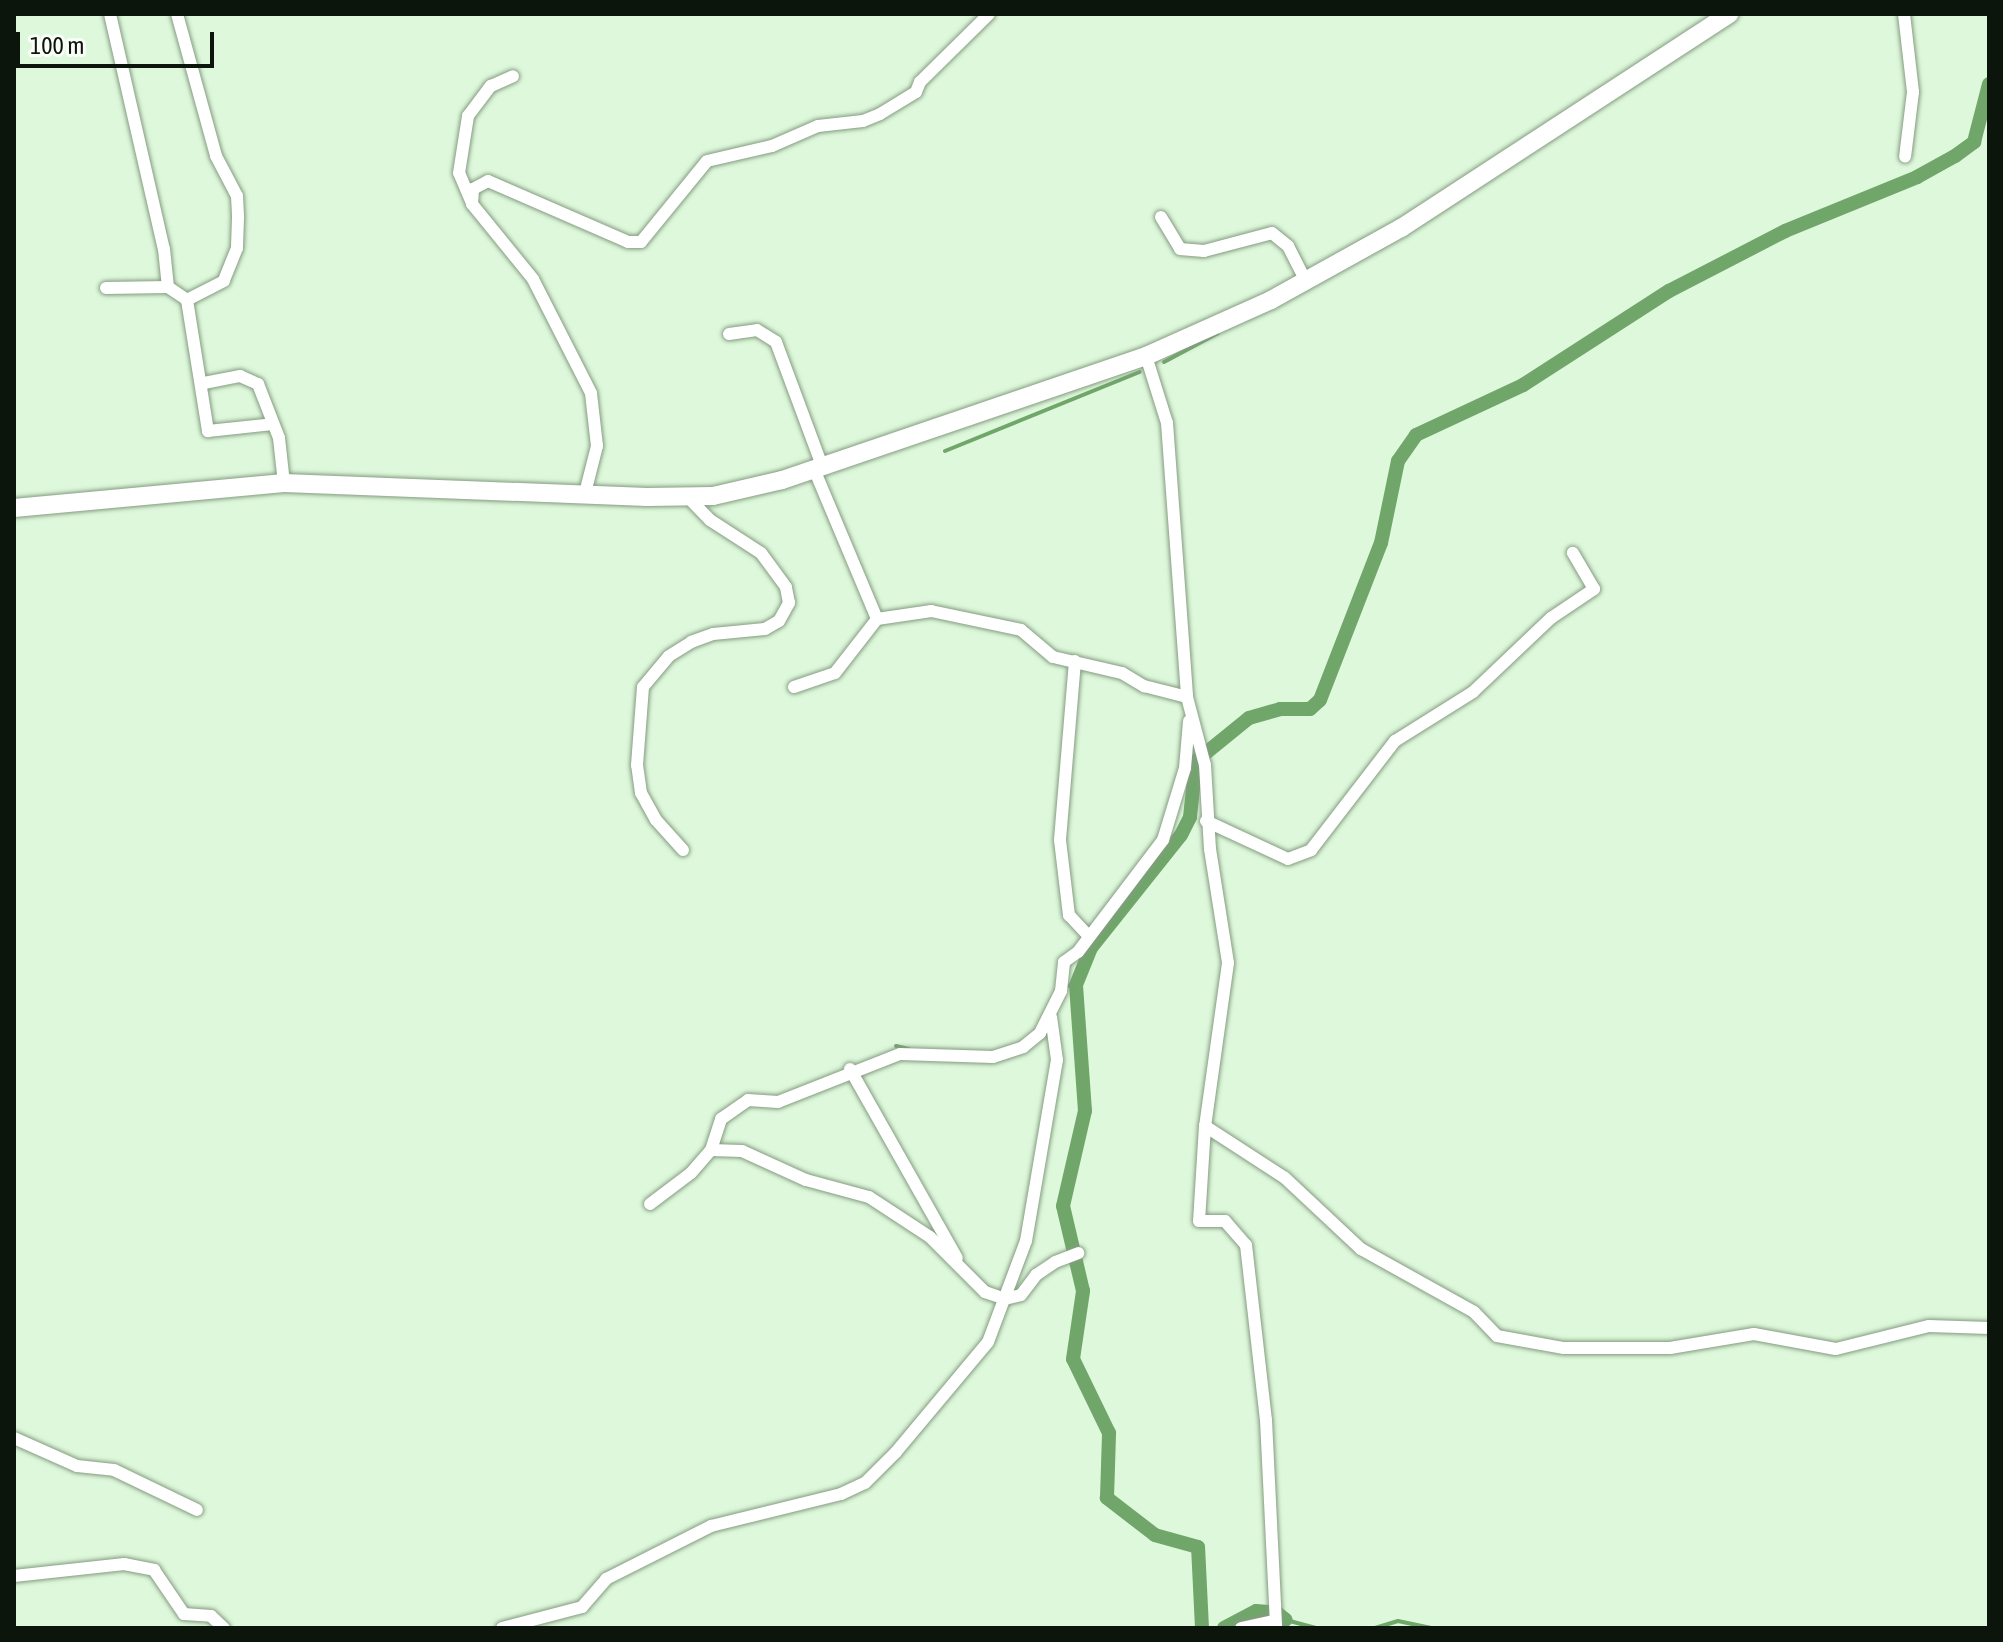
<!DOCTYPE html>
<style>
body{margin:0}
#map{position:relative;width:2003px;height:1642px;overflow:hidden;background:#def8db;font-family:"Asap Condensed",sans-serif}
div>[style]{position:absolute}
.stream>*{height:4px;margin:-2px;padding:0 2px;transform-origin:2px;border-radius:2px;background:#70a66a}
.canal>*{height:14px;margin:-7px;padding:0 7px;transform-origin:7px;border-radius:7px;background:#70a66a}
.roads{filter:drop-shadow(0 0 2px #849c81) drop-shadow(0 0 2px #849c81)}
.minor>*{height:12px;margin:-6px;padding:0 6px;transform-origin:6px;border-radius:6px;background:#fff}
.primary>*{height:18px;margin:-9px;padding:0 9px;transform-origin:9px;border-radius:9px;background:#fff}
span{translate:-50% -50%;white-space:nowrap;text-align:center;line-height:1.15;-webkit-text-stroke:8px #f9fef8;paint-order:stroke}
.frame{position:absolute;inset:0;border:16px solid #0c150b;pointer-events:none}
.scale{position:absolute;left:16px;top:32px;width:198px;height:36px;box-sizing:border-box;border:4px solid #0c150b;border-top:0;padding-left:10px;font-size:24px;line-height:28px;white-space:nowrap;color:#0c150b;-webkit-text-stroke:6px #f9fef8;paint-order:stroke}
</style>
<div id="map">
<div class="stream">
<div style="left:1164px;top:362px;width:61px;rotate:-28.2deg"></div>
<div style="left:945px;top:451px;width:210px;rotate:-22.1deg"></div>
<div style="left:1065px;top:986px;width:11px;rotate:-5deg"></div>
<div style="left:896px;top:1046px;width:13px;rotate:13deg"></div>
<div style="left:1286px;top:1620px;width:30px;rotate:15deg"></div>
<div style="left:1375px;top:1628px;width:24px;rotate:-17deg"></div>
<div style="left:1398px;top:1621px;width:34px;rotate:12deg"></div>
</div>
<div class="canal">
<div style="left:1202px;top:1628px;width:81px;rotate:-92.8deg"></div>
<div style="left:1198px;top:1547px;width:45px;rotate:-164.4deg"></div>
<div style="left:1155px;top:1535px;width:61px;rotate:-142.4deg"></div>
<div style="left:1107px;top:1498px;width:65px;rotate:-88.2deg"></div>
<div style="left:1109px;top:1433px;width:82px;rotate:-115.9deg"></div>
<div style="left:1073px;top:1359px;width:69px;rotate:-81.6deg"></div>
<div style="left:1083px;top:1291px;width:87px;rotate:-103.2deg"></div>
<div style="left:1063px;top:1206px;width:98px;rotate:-77deg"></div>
<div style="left:1085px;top:1111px;width:126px;rotate:-94.1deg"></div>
<div style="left:1076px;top:985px;width:40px;rotate:-68deg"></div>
<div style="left:1091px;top:948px;width:144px;rotate:-51.5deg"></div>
<div style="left:1181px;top:835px;width:20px;rotate:-63deg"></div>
<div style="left:1190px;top:817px;width:56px;rotate:-83.9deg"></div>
<div style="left:1196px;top:761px;width:68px;rotate:-39.1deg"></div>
<div style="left:1249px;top:718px;width:32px;rotate:-16deg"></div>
<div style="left:1280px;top:709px;width:30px"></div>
<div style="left:1310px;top:709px;width:13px;rotate:-42deg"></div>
<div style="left:1320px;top:700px;width:168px;rotate:-68.8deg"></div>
<div style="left:1381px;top:543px;width:84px;rotate:-78.3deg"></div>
<div style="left:1398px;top:461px;width:32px;rotate:-55deg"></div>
<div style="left:1416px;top:435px;width:118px;rotate:-25deg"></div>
<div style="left:1523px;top:385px;width:174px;rotate:-32.8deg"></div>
<div style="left:1669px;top:291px;width:131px;rotate:-27.3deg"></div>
<div style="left:1785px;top:231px;width:143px;rotate:-22.2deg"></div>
<div style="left:1917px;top:177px;width:43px;rotate:-28.9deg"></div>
<div style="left:1955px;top:156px;width:24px;rotate:-36deg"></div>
<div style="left:1974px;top:142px;width:60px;rotate:-75.5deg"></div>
<div style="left:1224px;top:1628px;width:36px;rotate:-28deg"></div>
<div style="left:1256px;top:1611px;width:21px;rotate:5deg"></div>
<div style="left:1277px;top:1613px;width:11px;rotate:38deg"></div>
</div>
<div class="roads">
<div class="minor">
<div style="left:110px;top:14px;width:241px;rotate:77.1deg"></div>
<div style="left:164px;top:249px;width:38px;rotate:84deg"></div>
<div style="left:177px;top:14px;width:147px;rotate:74.6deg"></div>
<div style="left:216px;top:156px;width:45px;rotate:62.3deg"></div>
<div style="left:237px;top:196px;width:22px;rotate:87deg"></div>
<div style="left:238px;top:218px;width:30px;rotate:92deg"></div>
<div style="left:237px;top:248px;width:35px;rotate:112deg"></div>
<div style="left:224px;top:281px;width:42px;rotate:152.8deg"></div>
<div style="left:1904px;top:14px;width:79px;rotate:83.4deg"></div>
<div style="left:1913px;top:92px;width:65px;rotate:97deg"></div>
<div style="left:471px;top:201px;width:30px;rotate:-113deg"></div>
<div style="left:459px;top:173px;width:58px;rotate:-81deg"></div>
<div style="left:468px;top:116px;width:38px;rotate:-53deg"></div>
<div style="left:491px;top:86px;width:24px;rotate:-24deg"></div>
<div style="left:1161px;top:217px;width:37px;rotate:59deg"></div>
<div style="left:1180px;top:249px;width:24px;rotate:5deg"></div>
<div style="left:1204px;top:251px;width:70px;rotate:-14.8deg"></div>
<div style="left:1272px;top:233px;width:21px;rotate:39deg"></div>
<div style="left:1288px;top:246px;width:39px;rotate:63deg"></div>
<div style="left:106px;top:288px;width:62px;rotate:-0.9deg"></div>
<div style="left:168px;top:287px;width:23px;rotate:34deg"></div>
<div style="left:187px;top:300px;width:133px;rotate:80.9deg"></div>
<div style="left:208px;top:431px;width:65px;rotate:-6.1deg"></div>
<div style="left:729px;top:334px;width:28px;rotate:-8deg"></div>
<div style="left:757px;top:330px;width:22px;rotate:32deg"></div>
<div style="left:776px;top:342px;width:132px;rotate:69.6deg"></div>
<div style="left:1146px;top:356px;width:70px;rotate:72.6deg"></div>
<div style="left:1167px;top:423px;width:275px;rotate:85.8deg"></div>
<div style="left:1187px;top:697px;width:70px;rotate:75.2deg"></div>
<div style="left:1205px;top:765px;width:84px;rotate:86.6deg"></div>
<div style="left:1210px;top:849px;width:115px;rotate:81deg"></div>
<div style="left:1228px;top:963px;width:165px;rotate:98deg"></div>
<div style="left:1205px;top:1126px;width:95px;rotate:93.6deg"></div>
<div style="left:1199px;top:1221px;width:26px"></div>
<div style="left:1225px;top:1221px;width:32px;rotate:49deg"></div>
<div style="left:1246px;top:1245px;width:176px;rotate:83.5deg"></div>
<div style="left:1266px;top:1420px;width:208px;rotate:87.2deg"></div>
<div style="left:204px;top:383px;width:37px;rotate:-11deg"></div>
<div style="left:240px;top:376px;width:20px;rotate:24deg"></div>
<div style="left:258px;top:384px;width:58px;rotate:68.7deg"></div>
<div style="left:279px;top:438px;width:45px;rotate:83.7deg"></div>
<div style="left:814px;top:469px;width:163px;rotate:67.2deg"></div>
<div style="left:584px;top:497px;width:53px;rotate:-75.7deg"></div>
<div style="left:597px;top:446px;width:53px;rotate:-96.5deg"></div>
<div style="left:591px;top:393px;width:128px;rotate:-117deg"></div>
<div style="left:533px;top:279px;width:97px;rotate:-129.1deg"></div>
<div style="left:472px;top:204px;width:15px;rotate:-86deg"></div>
<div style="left:473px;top:189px;width:17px;rotate:-28deg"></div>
<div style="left:488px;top:181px;width:153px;rotate:23.5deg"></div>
<div style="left:628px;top:242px;width:13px"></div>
<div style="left:641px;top:242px;width:104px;rotate:-50.8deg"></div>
<div style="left:707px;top:161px;width:67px;rotate:-13deg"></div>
<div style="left:772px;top:146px;width:50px;rotate:-23.5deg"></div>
<div style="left:818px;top:126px;width:45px;rotate:-6.3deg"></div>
<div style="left:863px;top:121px;width:18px;rotate:-22deg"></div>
<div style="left:880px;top:114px;width:42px;rotate:-31.4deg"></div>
<div style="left:916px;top:92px;width:11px;rotate:-68deg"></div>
<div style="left:920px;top:82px;width:97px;rotate:-44.6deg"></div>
<div style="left:1075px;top:661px;width:180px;rotate:94.8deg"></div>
<div style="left:1060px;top:840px;width:76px;rotate:83.2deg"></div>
<div style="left:1069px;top:915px;width:26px;rotate:47deg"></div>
<div style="left:794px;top:687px;width:43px;rotate:-18.9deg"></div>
<div style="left:835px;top:673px;width:68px;rotate:-52.1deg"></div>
<div style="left:877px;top:619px;width:55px;rotate:-8.4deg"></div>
<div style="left:931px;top:611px;width:92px;rotate:11.9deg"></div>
<div style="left:1021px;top:630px;width:42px;rotate:40.2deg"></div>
<div style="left:1053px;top:657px;width:71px;rotate:13.1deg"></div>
<div style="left:1122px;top:673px;width:26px;rotate:31deg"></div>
<div style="left:1144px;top:686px;width:44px;rotate:14.3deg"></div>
<div style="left:1206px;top:821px;width:90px;rotate:24.9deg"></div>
<div style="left:1288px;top:859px;width:25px;rotate:-21deg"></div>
<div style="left:1311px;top:850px;width:138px;rotate:-52.4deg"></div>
<div style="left:1395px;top:741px;width:92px;rotate:-32.1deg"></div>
<div style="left:1473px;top:692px;width:108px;rotate:-43.5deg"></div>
<div style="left:1551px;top:618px;width:52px;rotate:-34deg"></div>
<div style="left:1594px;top:589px;width:42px;rotate:-120.3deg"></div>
<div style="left:683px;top:850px;width:40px;rotate:-132deg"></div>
<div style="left:656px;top:820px;width:31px;rotate:-119deg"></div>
<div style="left:641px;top:793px;width:28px;rotate:-98deg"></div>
<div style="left:637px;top:765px;width:78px;rotate:-85.6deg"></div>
<div style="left:643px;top:687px;width:40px;rotate:-50deg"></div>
<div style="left:669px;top:656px;width:26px;rotate:-32deg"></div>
<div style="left:691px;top:642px;width:23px;rotate:-20deg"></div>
<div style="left:713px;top:634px;width:52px;rotate:-5.5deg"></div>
<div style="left:765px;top:629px;width:16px;rotate:-30deg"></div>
<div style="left:779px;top:621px;width:21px;rotate:-61deg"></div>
<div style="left:789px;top:603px;width:16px;rotate:-101deg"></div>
<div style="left:786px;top:587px;width:42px;rotate:-126.3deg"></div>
<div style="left:761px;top:553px;width:61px;rotate:-147.1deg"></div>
<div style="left:710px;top:520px;width:33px;rotate:-134deg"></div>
<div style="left:850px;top:1069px;width:217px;rotate:60.5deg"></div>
<div style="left:1205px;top:1126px;width:95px;rotate:33deg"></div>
<div style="left:1285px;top:1178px;width:104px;rotate:43.1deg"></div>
<div style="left:1361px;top:1249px;width:129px;rotate:29.1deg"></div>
<div style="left:1474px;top:1312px;width:33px;rotate:46deg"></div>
<div style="left:1497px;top:1336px;width:68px;rotate:10.2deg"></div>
<div style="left:1564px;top:1348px;width:106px"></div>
<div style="left:1670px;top:1348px;width:85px;rotate:-9.5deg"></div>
<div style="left:1754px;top:1334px;width:83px;rotate:10.4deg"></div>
<div style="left:1836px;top:1349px;width:96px;rotate:-13.9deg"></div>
<div style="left:1929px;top:1326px;width:60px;rotate:1.9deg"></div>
<div style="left:711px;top:1150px;width:33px;rotate:-72deg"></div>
<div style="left:721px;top:1119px;width:33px;rotate:-35deg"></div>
<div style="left:748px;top:1100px;width:30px;rotate:4deg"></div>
<div style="left:778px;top:1102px;width:131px;rotate:-21.5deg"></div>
<div style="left:900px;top:1054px;width:93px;rotate:1.8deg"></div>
<div style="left:993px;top:1057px;width:32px;rotate:-18deg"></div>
<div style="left:1023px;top:1047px;width:22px;rotate:-39deg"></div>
<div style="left:1040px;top:1033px;width:47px;rotate:-63.4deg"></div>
<div style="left:1061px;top:991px;width:29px;rotate:-84deg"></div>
<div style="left:1064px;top:962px;width:17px;rotate:-36deg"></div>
<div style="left:1078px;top:952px;width:141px;rotate:-52.8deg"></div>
<div style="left:1163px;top:840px;width:75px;rotate:-73deg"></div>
<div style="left:1185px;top:768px;width:47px;rotate:-85.1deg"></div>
<div style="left:650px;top:1204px;width:51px;rotate:-37.1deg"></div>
<div style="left:691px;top:1173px;width:30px;rotate:-49deg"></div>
<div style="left:711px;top:1150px;width:31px;rotate:2deg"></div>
<div style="left:742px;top:1151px;width:70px;rotate:24.4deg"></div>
<div style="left:806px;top:1180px;width:65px;rotate:15.1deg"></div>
<div style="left:869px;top:1197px;width:73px;rotate:33.3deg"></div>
<div style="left:930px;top:1237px;width:78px;rotate:45deg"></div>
<div style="left:985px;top:1292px;width:21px;rotate:19deg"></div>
<div style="left:1005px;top:1299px;width:16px;rotate:-14deg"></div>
<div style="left:1021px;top:1295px;width:25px;rotate:-53deg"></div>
<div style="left:1036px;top:1275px;width:23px;rotate:-34deg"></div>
<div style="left:1055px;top:1262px;width:25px;rotate:-21deg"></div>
<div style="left:14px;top:1438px;width:69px;rotate:24deg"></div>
<div style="left:77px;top:1466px;width:37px;rotate:6deg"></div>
<div style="left:114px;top:1470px;width:92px;rotate:25.7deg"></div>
<div style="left:14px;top:1576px;width:111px;rotate:-6.2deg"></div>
<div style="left:124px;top:1564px;width:31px;rotate:11deg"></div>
<div style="left:154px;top:1570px;width:53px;rotate:55.7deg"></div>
<div style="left:184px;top:1614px;width:27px;rotate:4deg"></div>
<div style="left:211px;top:1616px;width:18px;rotate:43deg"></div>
<div style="left:502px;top:1628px;width:83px;rotate:-14.7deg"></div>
<div style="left:582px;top:1607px;width:37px;rotate:-49deg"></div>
<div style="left:606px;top:1579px;width:118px;rotate:-26.8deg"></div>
<div style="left:711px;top:1526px;width:134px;rotate:-13.8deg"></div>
<div style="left:841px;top:1494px;width:26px;rotate:-25deg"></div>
<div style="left:865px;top:1483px;width:44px;rotate:-45deg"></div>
<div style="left:896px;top:1452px;width:143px;rotate:-50.1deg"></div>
<div style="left:988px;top:1342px;width:108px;rotate:-69.4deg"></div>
<div style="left:1026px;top:1241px;width:184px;rotate:-80.3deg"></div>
<div style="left:1057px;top:1060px;width:43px;rotate:-97.9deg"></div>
<div style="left:1241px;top:1628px;width:35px;rotate:-12deg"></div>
</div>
<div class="primary">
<div style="left:14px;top:508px;width:271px;rotate:-5.3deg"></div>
<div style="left:284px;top:483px;width:363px;rotate:2.2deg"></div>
<div style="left:647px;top:497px;width:66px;rotate:-0.9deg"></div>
<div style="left:713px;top:496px;width:71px;rotate:-13.1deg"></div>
<div style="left:782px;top:480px;width:385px;rotate:-18.8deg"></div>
<div style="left:1146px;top:356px;width:137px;rotate:-24.1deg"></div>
<div style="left:1271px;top:300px;width:149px;rotate:-29deg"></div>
<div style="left:1401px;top:228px;width:392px;rotate:-33.1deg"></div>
</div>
</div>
<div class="frame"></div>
<div class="scale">100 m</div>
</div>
